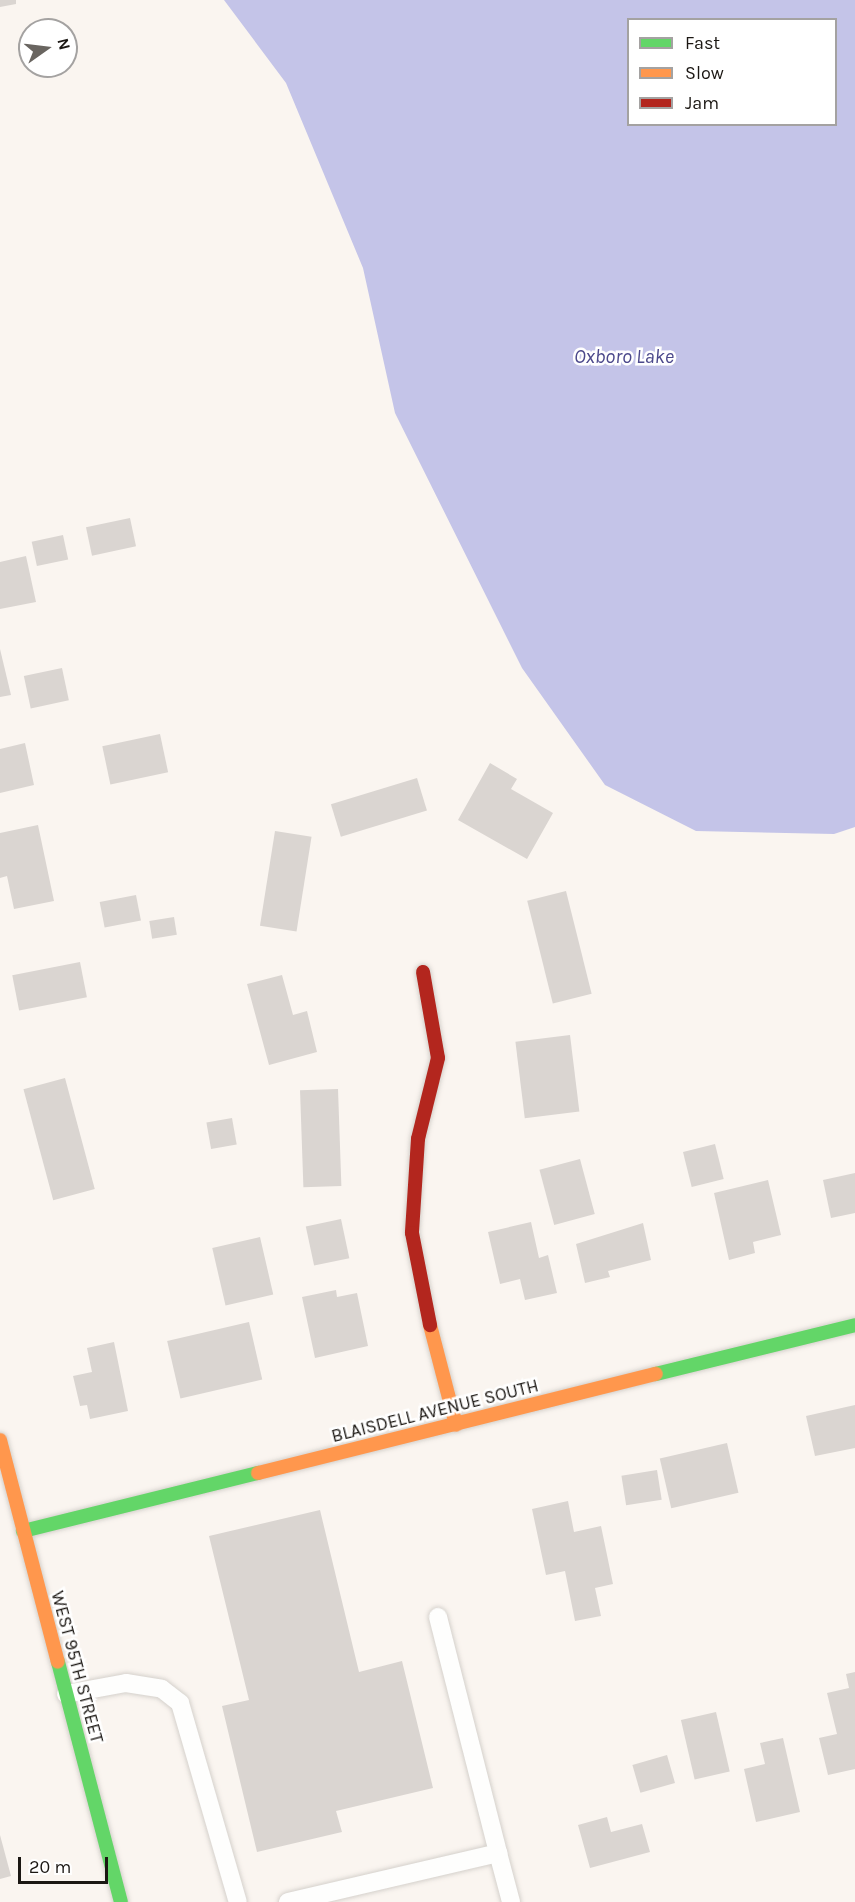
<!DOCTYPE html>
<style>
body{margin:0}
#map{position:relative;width:855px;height:1902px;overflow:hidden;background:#faf5f0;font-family:Karla,sans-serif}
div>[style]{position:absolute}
.water>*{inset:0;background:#c4c4e8}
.building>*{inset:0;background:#dad5d1;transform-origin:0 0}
.roads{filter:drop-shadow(0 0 2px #d5d1cc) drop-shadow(0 0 2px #d5d1cc)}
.lane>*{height:18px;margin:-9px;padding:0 9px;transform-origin:9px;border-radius:9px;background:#fefefd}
.fast>*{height:14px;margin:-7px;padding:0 7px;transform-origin:7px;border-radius:7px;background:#63d668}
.slow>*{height:14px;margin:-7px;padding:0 7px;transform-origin:7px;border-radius:7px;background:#ff974d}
.jam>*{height:14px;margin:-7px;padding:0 7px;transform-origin:7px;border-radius:7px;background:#b3261e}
span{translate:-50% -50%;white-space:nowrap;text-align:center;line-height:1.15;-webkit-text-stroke:5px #fff;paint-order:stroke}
.street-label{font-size:18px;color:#1b1713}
.water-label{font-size:20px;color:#4b488b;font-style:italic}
.legend{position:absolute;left:627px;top:18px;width:210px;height:108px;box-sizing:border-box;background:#fff;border:2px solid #a4a2a1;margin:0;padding:8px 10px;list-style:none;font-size:18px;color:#1b1713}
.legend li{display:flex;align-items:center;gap:12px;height:30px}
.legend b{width:30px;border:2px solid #a4a2a1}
.north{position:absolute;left:18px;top:18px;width:60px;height:60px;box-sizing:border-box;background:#fff;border:2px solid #a4a2a1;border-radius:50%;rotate:76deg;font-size:16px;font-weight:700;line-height:24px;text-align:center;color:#1b1713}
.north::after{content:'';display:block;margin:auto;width:21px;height:27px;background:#696560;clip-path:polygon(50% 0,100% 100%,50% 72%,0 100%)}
.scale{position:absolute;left:18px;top:1857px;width:90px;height:27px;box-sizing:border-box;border:3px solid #1b1713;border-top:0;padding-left:8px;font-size:18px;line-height:21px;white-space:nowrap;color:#1b1713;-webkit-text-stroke:4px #fff;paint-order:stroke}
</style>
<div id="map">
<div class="water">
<div style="clip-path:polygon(evenodd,224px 0,855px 0,855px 827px,834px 834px,696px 831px,605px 785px,522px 668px,395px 413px,363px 268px,286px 83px,224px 0,628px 20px,836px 20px,836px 124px,628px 124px,628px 20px)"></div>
</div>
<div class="building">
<div style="clip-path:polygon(0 0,16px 0,16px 4px,0 7px)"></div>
<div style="left:130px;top:518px;width:29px;height:45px;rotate:78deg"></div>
<div style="left:63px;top:535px;width:25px;height:32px;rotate:78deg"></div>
<div style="clip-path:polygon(26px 556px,36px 602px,0 609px,0 562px)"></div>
<div style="clip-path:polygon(0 649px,11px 695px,0 697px)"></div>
<div style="left:62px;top:668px;width:33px;height:39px;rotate:78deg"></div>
<div style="left:160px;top:734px;width:39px;height:59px;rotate:78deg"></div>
<div style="clip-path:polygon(25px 743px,34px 785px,0 793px,0 749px)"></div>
<div style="clip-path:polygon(490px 763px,517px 779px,511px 789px,553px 813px,527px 859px,458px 820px)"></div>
<div style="left:417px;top:778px;width:34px;height:90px;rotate:73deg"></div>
<div style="clip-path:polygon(38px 825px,54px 901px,14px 909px,7px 876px,0 878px,0 833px)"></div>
<div style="left:275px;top:831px;width:37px;height:96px;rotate:9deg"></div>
<div style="left:566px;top:891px;width:106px;height:40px;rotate:76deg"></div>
<div style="left:136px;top:895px;width:26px;height:37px;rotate:79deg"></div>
<div style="left:174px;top:917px;width:18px;height:25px;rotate:81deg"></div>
<div style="left:80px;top:962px;width:36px;height:69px;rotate:79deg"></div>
<div style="clip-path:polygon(282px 975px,293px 1015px,307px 1011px,317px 1052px,269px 1065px,247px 984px)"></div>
<div style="left:570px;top:1035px;width:77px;height:55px;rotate:83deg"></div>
<div style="left:65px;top:1078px;width:115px;height:43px;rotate:75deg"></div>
<div style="left:338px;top:1089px;width:97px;height:38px;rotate:88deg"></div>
<div style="left:232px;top:1118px;width:27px;height:26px;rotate:80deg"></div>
<div style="left:715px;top:1144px;width:36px;height:33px;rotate:76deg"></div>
<div style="left:580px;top:1159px;width:57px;height:42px;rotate:75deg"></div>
<div style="clip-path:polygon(855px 1173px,855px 1213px,831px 1218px,823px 1180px)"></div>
<div style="clip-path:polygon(768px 1180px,781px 1235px,753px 1242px,755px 1253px,729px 1260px,714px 1193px)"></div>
<div style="left:341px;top:1219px;width:40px;height:36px;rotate:78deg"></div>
<div style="clip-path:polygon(531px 1222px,539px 1258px,548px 1255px,557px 1293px,525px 1300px,520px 1279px,500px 1284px,488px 1232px)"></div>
<div style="clip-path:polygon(643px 1223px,651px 1260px,608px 1271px,610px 1277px,585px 1283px,576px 1244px)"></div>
<div style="left:260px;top:1237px;width:59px;height:49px;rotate:77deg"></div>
<div style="clip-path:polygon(336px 1290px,337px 1297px,357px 1293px,368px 1346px,315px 1358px,302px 1297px)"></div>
<div style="left:249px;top:1322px;width:59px;height:84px;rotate:77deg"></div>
<div style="clip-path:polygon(114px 1342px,128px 1411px,90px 1419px,87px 1405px,80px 1406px,73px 1376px,92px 1372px,87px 1348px)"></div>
<div style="clip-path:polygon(855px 1405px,855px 1448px,815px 1456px,806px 1416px)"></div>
<div style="left:727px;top:1443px;width:51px;height:69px;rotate:77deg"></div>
<div style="left:657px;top:1470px;width:30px;height:36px;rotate:81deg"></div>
<div style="clip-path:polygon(568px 1501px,574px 1532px,601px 1526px,613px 1584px,595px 1588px,601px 1616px,575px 1621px,565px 1571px,546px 1575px,532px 1509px)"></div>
<div style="clip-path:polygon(320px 1510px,359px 1672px,402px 1661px,433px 1788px,336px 1811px,342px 1832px,257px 1852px,222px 1706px,249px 1700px,209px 1536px)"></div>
<div style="clip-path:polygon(855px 1672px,855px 1769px,828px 1775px,819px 1738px,837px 1734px,827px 1693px,849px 1688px,846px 1674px)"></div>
<div style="left:716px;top:1712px;width:61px;height:36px;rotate:77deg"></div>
<div style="clip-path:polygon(783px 1738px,800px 1812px,756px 1822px,744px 1769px,765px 1764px,760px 1743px)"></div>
<div style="left:667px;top:1755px;width:29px;height:36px;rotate:74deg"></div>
<div style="clip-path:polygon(607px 1817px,611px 1832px,642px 1824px,650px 1852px,590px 1868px,578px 1825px)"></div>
<div style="clip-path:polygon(0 1835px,11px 1876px,0 1879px)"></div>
</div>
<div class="roads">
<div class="lane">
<div style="left:438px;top:1617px;width:244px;rotate:75.7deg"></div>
<div style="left:66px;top:1694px;width:61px;rotate:-10.4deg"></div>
<div style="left:126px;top:1683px;width:36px;rotate:9deg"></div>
<div style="left:162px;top:1689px;width:23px;rotate:38deg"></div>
<div style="left:180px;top:1703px;width:207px;rotate:73.8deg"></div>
<div style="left:288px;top:1902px;width:216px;rotate:-13.1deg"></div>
<div style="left:498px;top:1853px;width:51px;rotate:75.1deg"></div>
</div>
<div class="fast">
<div style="left:656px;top:1374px;width:205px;rotate:-13.8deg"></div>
<div style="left:23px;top:1531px;width:242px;rotate:-13.9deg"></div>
<div style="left:58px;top:1662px;width:248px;rotate:75.3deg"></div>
</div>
<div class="slow">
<div style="left:430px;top:1325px;width:103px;rotate:75.4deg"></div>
<div style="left:0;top:1440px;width:229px;rotate:75.4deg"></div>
<div style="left:258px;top:1473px;width:410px;rotate:-14deg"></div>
</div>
<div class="jam">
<div style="left:423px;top:972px;width:87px;rotate:80.1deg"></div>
<div style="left:438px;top:1058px;width:83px;rotate:103.9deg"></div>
<div style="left:418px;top:1139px;width:94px;rotate:93.7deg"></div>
<div style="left:412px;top:1233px;width:94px;rotate:78.9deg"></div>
</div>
</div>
<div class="street-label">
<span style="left:435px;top:1411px;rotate:-14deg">BLAISDELL AVENUE SOUTH</span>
<span style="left:77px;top:1667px;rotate:75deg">WEST 95TH STREET</span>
</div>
<div class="water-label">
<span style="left:624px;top:356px">Oxboro Lake</span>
</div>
<ul class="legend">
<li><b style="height:8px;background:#63d668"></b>Fast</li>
<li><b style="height:8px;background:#ff974d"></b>Slow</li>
<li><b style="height:8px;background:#b3261e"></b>Jam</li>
</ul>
<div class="north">N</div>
<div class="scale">20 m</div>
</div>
